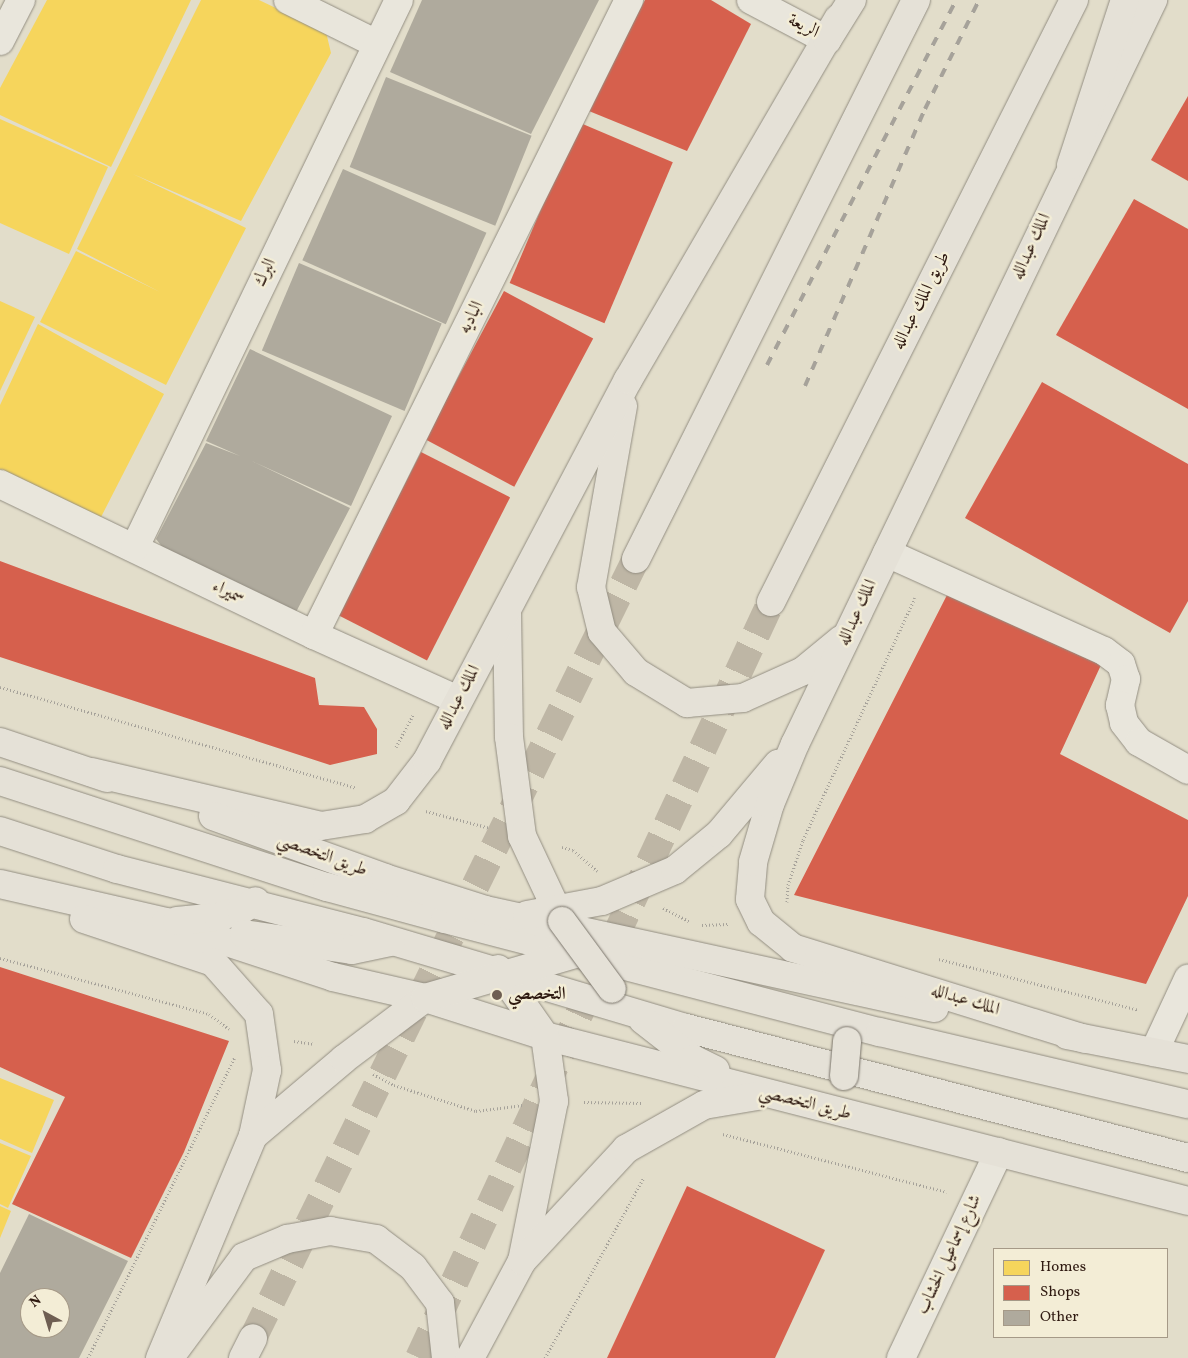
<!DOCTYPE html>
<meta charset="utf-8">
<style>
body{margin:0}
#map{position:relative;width:1188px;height:1358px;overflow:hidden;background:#e2ddca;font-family:Vollkorn,Amiri,serif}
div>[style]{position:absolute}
.homes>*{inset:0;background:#f6d55c}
.shops>*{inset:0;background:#d6604d;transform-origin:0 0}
.building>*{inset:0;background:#afaa9d;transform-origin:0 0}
.highway-tunnel>*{height:28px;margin-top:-14px;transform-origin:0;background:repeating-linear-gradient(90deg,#beb6a5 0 28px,transparent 0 42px)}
.path>*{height:3px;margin-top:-1.5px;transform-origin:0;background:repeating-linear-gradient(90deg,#a6a29a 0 1px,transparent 0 3.5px)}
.roads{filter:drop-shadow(0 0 1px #938e82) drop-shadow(0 0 1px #938e82)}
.minor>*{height:28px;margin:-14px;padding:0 14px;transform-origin:14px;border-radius:14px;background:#e9e6dc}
.major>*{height:28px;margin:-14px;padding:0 14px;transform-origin:14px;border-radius:14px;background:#e5e1d7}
.highway>*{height:28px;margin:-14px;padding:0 14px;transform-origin:14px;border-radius:14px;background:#e5e1d7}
.rail>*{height:4px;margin-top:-2px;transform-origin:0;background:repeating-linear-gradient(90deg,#a6a29a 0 9px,transparent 0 18px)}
.bridges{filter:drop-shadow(0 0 1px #7a746a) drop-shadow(0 0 1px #7a746a)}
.major-bridge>*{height:28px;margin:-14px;padding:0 14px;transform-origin:14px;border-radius:14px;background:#e5e1d7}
.dots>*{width:14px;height:14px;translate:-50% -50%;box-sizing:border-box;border:2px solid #f3edd6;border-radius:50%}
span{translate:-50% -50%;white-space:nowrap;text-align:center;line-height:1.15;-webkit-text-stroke:5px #f3edd6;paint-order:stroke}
.street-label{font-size:18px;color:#2f1a11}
.poi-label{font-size:18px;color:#2f1a11;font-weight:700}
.left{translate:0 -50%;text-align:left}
.legend{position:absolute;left:993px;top:1248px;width:175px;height:90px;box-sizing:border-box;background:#f3edd6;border:1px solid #a59987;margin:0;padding:6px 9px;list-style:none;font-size:15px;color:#2f1a11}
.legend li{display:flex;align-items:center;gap:10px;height:25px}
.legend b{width:25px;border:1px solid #a59987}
.north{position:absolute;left:20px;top:1288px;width:50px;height:50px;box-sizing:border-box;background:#f3edd6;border:1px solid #a59987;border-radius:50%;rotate:321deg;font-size:14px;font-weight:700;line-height:20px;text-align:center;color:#2f1a11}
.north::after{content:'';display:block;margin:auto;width:18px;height:22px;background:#6e5e52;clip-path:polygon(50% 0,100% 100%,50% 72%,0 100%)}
</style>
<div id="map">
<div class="homes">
<div style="clip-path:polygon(47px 0,191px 0,111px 167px,0 115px,0 88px)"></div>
<div style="clip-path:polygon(201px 0,259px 0,326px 32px,331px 53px,241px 221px,133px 174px,246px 228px,166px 385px,40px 322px,76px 251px,160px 292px,77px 249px)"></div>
<div style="clip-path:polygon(0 119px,108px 167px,69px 254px,0 223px)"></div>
<div style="clip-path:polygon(0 301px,35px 317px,0 391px)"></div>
<div style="clip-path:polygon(38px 324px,164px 394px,99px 521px,0 472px,0 405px)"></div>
<div style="clip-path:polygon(0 1078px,54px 1100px,32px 1153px,0 1139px)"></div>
<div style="clip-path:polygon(0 1143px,31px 1156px,8px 1208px,0 1204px)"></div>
<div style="clip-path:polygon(0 1206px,11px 1211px,0 1238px)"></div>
</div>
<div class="shops">
<div style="clip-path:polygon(645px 0,711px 0,751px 24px,687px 151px,584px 109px)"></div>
<div style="clip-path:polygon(1188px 96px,1188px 181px,1151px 160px)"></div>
<div style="left:578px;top:122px;width:103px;height:175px;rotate:23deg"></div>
<div style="clip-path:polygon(1134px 199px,1188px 229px,1188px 409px,1056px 335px)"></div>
<div style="left:504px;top:291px;width:101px;height:168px;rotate:28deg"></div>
<div style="clip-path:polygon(1042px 382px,1188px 464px,1188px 601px,1170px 633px,965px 518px)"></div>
<div style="left:421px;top:452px;width:100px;height:183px;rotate:27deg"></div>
<div style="clip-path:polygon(0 561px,315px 678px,319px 705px,364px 707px,377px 729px,377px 754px,330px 765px,0 657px)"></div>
<div style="clip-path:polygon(947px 595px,1101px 665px,1060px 754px,1188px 820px,1188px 896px,1146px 984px,794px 895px)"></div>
<div style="clip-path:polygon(0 967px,229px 1041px,184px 1152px,131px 1258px,12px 1204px,65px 1097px,0 1067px)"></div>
<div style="clip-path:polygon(687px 1186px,825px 1250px,775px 1358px,607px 1358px)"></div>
</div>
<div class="building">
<div style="clip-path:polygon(422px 0,599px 0,531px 134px,390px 72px)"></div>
<div style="left:386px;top:77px;width:157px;height:97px;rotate:22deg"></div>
<div style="left:343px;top:169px;width:157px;height:100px;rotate:24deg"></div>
<div style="left:299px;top:263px;width:155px;height:95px;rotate:23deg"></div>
<div style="clip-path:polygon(250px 349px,392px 416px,351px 506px,252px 461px,350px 508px,295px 614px,167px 553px,156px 539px,206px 443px,240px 456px,206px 441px)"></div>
<div style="clip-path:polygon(evenodd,29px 1214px,128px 1261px,79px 1358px,0 1358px,0 1273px,29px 1214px,30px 1298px,60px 1298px,60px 1328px,30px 1328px,30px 1298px)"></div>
</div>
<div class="highway-tunnel">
<div style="left:253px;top:1338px;width:868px;rotate:-63.82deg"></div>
<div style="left:419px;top:1358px;width:834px;rotate:-65.03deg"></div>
</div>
<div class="path">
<div style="left:0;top:687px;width:370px;rotate:15.8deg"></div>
<div style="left:396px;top:747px;width:38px;rotate:-62deg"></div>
<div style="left:426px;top:811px;width:66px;rotate:14.9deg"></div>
<div style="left:562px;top:847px;width:11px;rotate:15deg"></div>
<div style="left:573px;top:850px;width:32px;rotate:41deg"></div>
<div style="left:787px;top:902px;width:17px;rotate:-87deg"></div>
<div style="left:788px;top:885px;width:47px;rotate:-71.6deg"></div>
<div style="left:803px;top:840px;width:267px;rotate:-65.2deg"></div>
<div style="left:663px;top:908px;width:29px;rotate:27deg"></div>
<div style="left:702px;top:925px;width:26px;rotate:-2deg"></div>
<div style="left:0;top:958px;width:216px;rotate:15deg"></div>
<div style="left:209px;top:1014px;width:25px;rotate:37deg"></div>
<div style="left:939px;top:959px;width:206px;rotate:14.3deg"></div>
<div style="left:294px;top:1041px;width:21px;rotate:8deg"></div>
<div style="left:373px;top:1074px;width:24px;rotate:28deg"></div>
<div style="left:394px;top:1085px;width:86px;rotate:17.6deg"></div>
<div style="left:476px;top:1111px;width:47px;rotate:-7.3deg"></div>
<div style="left:584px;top:1102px;width:58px;rotate:1deg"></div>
<div style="left:723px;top:1134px;width:231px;rotate:14.5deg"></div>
<div style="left:88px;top:1358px;width:334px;rotate:-64deg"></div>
<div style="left:545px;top:1358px;width:206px;rotate:-61.3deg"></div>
</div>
<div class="roads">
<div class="minor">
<div style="left:288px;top:0;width:97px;rotate:26.3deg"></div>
<div style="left:751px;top:0;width:86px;rotate:27.8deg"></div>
<div style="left:0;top:41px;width:46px;rotate:-62.9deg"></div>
<div style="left:0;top:484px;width:348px;rotate:25.7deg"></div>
<div style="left:314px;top:635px;width:158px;rotate:24.3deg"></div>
<div style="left:135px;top:547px;width:607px;rotate:-64.24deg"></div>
<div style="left:887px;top:553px;width:238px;rotate:24.3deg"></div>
<div style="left:1104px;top:651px;width:21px;rotate:37deg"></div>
<div style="left:1121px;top:664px;width:16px;rotate:72deg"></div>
<div style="left:1126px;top:679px;width:27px;rotate:103deg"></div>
<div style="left:1120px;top:705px;width:18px;rotate:77deg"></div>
<div style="left:1124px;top:723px;width:24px;rotate:52deg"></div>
<div style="left:1139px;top:742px;width:56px;rotate:29.7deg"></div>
<div style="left:314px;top:635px;width:709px;rotate:-63.62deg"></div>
<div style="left:1154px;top:1052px;width:81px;rotate:-65deg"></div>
<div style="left:901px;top:1358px;width:228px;rotate:-64.6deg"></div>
</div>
<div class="major">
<div style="left:623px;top:406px;width:184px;rotate:100deg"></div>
<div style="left:591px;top:587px;width:46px;rotate:76.3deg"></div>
<div style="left:602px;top:632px;width:52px;rotate:49.6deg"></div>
<div style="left:636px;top:672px;width:60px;rotate:31.3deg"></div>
<div style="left:687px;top:703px;width:56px;rotate:-5.1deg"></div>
<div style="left:743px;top:698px;width:66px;rotate:-24.2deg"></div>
<div style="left:803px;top:671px;width:50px;rotate:-39.4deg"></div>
<div style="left:507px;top:612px;width:125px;rotate:89.1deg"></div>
<div style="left:509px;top:737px;width:100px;rotate:82.5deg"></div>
<div style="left:522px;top:836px;width:94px;rotate:64.8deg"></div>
<div style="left:0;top:742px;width:113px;rotate:18.6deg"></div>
<div style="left:91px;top:772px;width:236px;rotate:13.2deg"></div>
<div style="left:321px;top:826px;width:45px;rotate:-9deg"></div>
<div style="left:365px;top:819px;width:36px;rotate:-30deg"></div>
<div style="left:396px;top:801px;width:51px;rotate:-52.2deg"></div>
<div style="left:427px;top:761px;width:431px;rotate:-62.2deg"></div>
<div style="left:628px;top:380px;width:418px;rotate:-59.8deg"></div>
<div style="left:0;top:781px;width:344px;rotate:18deg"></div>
<div style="left:327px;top:887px;width:122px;rotate:15.2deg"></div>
<div style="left:445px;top:919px;width:449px;rotate:14.6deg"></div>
<div style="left:880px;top:1032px;width:316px;rotate:13.2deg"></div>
<div style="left:213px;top:816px;width:183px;rotate:19.8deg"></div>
<div style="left:385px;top:878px;width:105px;rotate:17.7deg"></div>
<div style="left:485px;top:910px;width:460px;rotate:12.3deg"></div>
<div style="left:0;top:831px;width:123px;rotate:18deg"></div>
<div style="left:117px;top:869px;width:254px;rotate:14.4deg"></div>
<div style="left:363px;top:932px;width:337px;rotate:16.6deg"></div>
<div style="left:686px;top:1028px;width:519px;rotate:14.52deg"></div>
<div style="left:0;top:884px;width:170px;rotate:12.9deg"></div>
<div style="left:166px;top:922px;width:176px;rotate:18.2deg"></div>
<div style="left:333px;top:977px;width:94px;rotate:12.9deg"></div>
<div style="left:425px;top:998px;width:126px;rotate:17.6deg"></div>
<div style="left:545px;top:1036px;width:664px;rotate:14.39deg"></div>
<div style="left:527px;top:915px;width:76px;rotate:-10.6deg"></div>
<div style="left:602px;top:901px;width:79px;rotate:-23deg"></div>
<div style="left:675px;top:870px;width:57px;rotate:-39.3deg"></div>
<div style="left:719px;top:834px;width:92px;rotate:-49.9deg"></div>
<div style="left:84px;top:919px;width:136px;rotate:18.4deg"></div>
<div style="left:213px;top:962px;width:69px;rotate:48.5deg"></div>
<div style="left:259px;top:1014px;width:57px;rotate:81.9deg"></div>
<div style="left:267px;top:1070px;width:67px;rotate:102deg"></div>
<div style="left:253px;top:1136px;width:241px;rotate:112.7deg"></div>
<div style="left:177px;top:921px;width:41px;rotate:-5.6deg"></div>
<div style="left:218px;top:917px;width:24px;rotate:-17deg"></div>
<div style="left:241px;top:910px;width:17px;rotate:-31deg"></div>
<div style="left:244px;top:934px;width:109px;rotate:8.4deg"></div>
<div style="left:352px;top:950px;width:40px;rotate:-12deg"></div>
<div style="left:498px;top:969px;width:82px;rotate:55deg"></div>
<div style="left:545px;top:1036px;width:66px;rotate:82.1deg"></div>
<div style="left:554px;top:1101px;width:163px;rotate:101.3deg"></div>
<div style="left:643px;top:1020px;width:63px;rotate:38deg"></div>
<div style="left:693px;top:1059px;width:25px;rotate:26deg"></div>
<div style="left:1067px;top:1035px;width:123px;rotate:11.2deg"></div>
<div style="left:1085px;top:1039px;width:306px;rotate:-162.7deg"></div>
<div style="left:793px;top:948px;width:41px;rotate:-140.9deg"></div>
<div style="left:761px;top:922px;width:25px;rotate:-116deg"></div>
<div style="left:750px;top:899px;width:37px;rotate:-85deg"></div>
<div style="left:753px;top:862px;width:60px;rotate:-73.7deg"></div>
<div style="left:770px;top:804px;width:65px;rotate:-67.4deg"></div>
<div style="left:795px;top:744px;width:826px;rotate:-64.3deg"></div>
<div style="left:253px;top:1136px;width:119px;rotate:-40.2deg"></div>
<div style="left:344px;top:1059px;width:101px;rotate:-37deg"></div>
<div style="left:425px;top:998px;width:160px;rotate:-16.3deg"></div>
<div style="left:176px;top:1349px;width:114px;rotate:-53.5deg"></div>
<div style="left:244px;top:1257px;width:47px;rotate:-22.7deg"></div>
<div style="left:287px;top:1239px;width:44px;rotate:-10.5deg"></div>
<div style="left:330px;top:1231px;width:47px;rotate:9.9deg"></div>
<div style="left:376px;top:1239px;width:46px;rotate:37.1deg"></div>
<div style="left:413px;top:1267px;width:45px;rotate:53.1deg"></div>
<div style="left:440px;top:1303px;width:55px;rotate:83.8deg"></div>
<div style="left:470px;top:1358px;width:110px;rotate:-61.8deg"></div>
<div style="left:522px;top:1261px;width:153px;rotate:-47.1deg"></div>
<div style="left:626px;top:1149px;width:90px;rotate:-29.4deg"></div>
<div style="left:704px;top:1105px;width:54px;rotate:-9.6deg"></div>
</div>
<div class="highway">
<div style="left:827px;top:40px;width:47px;rotate:-58deg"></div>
<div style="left:1071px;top:165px;width:174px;rotate:-71.9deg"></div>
<div style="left:636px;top:559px;width:625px;rotate:-63.39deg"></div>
<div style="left:771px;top:602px;width:674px;rotate:-63.28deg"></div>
<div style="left:243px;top:1358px;width:22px;rotate:-63deg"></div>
</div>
</div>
<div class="rail">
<div style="left:767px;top:365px;width:411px;rotate:-62.6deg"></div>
<div style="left:805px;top:386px;width:302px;rotate:-66.6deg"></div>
<div style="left:925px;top:109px;width:122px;rotate:-63.6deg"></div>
</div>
<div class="bridges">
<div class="major-bridge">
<div style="left:562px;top:921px;width:84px;rotate:53.7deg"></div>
<div style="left:844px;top:1076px;width:35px;rotate:-85deg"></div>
</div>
</div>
<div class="dots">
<div style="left:497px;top:995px;background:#6e5e52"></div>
</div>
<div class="street-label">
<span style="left:803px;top:27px;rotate:28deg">الريعة</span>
<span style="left:1032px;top:247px;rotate:-65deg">الملك عبدالله</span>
<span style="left:266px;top:273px;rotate:-64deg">البرك</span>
<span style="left:922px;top:301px;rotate:-63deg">طريق الملك عبدالله</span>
<span style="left:472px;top:318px;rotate:-64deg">الباديه</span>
<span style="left:228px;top:593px;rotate:26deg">سميراء</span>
<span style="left:858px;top:613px;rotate:-65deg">الملك عبدالله</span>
<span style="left:460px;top:698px;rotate:-62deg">الملك عبدالله</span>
<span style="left:322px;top:856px;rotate:20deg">طريق التخصصي</span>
<span style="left:965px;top:1001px;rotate:17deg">الملك عبدالله</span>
<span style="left:805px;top:1104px;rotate:14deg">طريق التخصصي</span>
<span style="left:950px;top:1255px;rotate:-65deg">شارع إسماعيل الخشاب</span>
</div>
<div class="poi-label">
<span class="left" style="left:508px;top:995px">التخصصي</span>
</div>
<ul class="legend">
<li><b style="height:14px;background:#f6d55c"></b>Homes</li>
<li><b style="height:14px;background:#d6604d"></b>Shops</li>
<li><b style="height:14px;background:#afaa9d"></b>Other</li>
</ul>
<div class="north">N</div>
</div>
